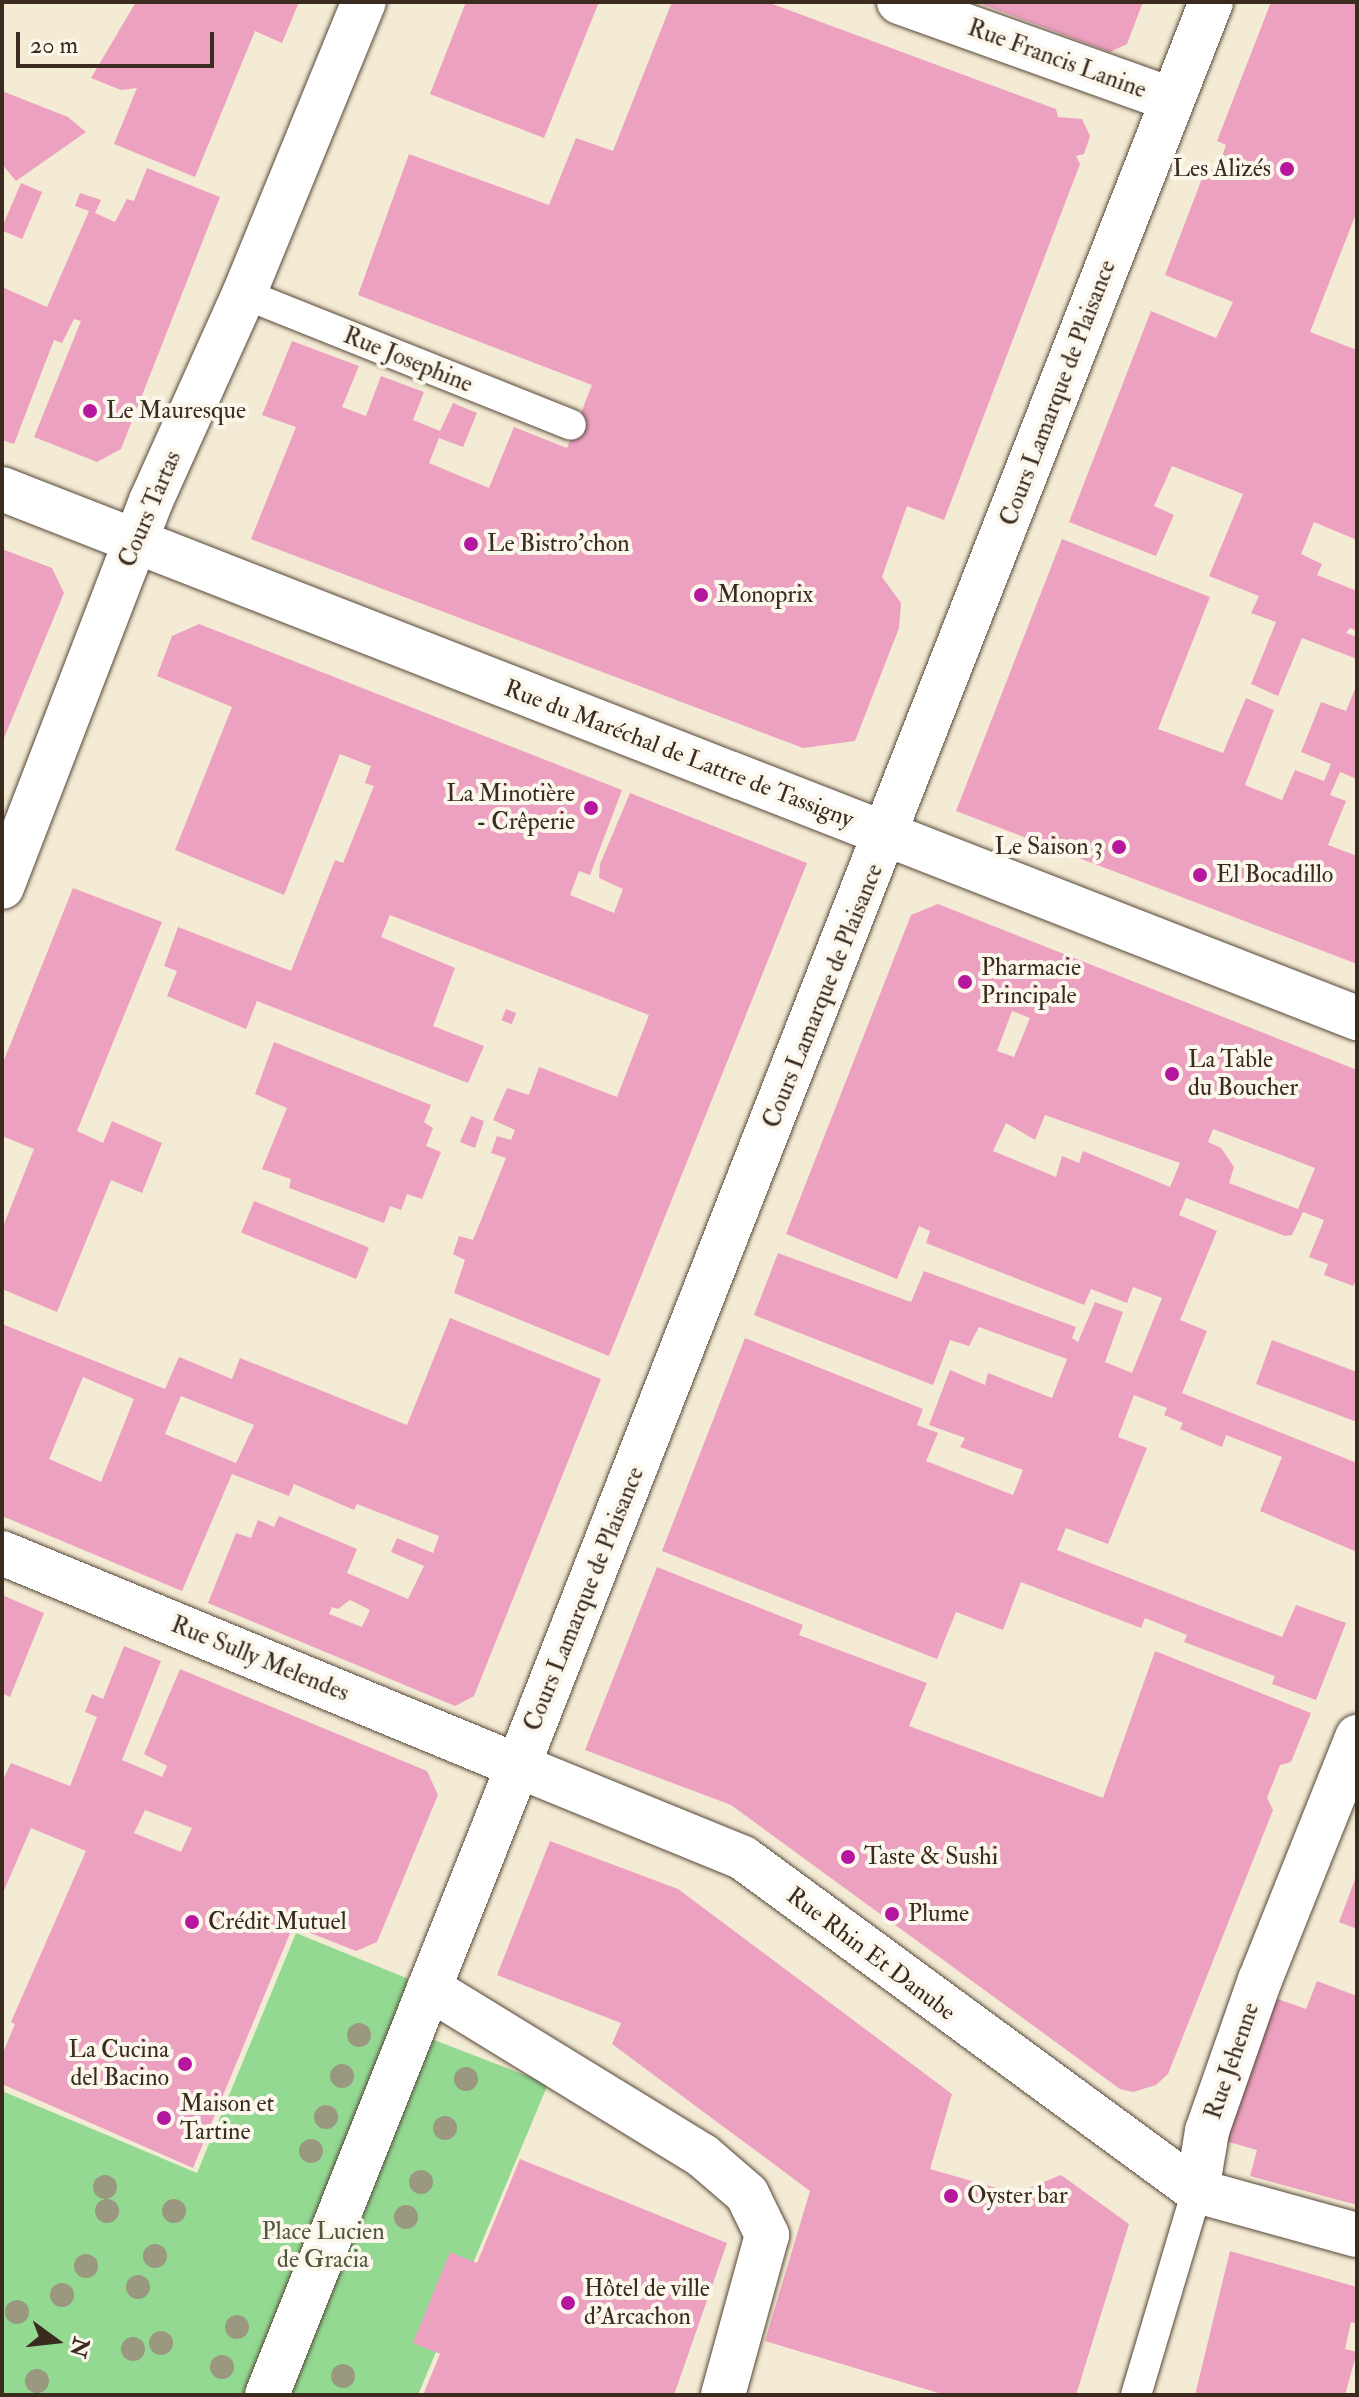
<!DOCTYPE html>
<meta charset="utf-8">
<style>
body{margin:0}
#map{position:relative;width:1359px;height:2397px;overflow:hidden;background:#f4ebd4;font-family:"IM FELL Double Pica",serif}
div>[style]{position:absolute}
.green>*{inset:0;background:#93d992}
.building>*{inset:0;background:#eda1c0;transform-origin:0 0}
.roads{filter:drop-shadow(0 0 2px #574739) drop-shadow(0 0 2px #574739)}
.lane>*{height:30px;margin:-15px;padding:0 15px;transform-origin:15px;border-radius:15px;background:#fff}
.street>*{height:44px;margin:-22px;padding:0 22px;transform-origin:22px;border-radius:22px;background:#fff}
.secondary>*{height:44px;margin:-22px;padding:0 22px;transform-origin:22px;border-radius:22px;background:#fff}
.trees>*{width:24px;height:24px;margin:-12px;border-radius:50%;background:#9a9980}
.dots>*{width:22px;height:22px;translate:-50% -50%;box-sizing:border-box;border:4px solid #fbf7ec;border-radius:50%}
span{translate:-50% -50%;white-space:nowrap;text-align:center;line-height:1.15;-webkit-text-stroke:8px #fbf7ec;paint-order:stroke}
.street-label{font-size:24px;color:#3b2a1e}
.poi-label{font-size:24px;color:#3b2a1e}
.right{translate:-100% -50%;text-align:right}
.left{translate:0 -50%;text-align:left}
.park-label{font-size:24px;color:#51563b}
.frame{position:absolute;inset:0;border:4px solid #3b2a1e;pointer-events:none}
.north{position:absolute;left:16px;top:2301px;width:80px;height:80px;-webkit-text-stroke:6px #fbf7ec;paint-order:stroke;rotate:105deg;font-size:22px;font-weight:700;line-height:32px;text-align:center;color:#3b2a1e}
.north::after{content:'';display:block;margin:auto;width:28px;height:36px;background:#3b2a1e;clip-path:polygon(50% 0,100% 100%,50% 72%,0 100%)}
.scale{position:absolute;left:16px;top:32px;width:198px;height:36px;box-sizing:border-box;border:4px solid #3b2a1e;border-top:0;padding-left:10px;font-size:24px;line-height:28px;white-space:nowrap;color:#3b2a1e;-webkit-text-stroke:6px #fbf7ec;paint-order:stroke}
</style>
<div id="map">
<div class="green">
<div style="clip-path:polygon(296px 1933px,416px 1982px,398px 2026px,548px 2084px,418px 2395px,2px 2395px,2px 2091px,197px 2173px)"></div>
</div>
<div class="building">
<div style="clip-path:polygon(136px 2px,299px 2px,282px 43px,255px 31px,195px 177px,114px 144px,137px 88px,121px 90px,91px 78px)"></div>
<div style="clip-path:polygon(466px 2px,599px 2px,544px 138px,430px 94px)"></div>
<div style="clip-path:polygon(672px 2px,767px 2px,1056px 109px,1058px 117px,1082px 119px,1090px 136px,1084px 154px,1076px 156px,1080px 164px,944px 520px,907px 506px,882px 577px,901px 603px,899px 628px,855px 741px,803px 748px,251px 539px,296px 427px,262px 415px,292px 341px,359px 366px,342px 407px,366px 416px,381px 376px,424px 392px,413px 420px,440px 431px,453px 403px,477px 413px,463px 447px,439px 438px,429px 463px,489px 488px,514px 427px,567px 448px,592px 385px,358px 295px,409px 154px,549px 205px,576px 138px,613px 151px)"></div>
<div style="clip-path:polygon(976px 2px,1143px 2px,1127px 44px,1110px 52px)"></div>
<div style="clip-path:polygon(1271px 2px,1357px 2px,1357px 211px,1310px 332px,1357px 350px,1357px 540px,1314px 522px,1301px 554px,1322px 564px,1317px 575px,1357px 591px,1357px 631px,1350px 628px,1346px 633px,1357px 637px,1357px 659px,1302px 638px,1278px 696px,1251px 684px,1276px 622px,1251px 613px,1259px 596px,1209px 576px,1243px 494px,1172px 466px,1154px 506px,1174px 515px,1156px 556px,1069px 522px,1151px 311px,1216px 338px,1233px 302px,1165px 275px,1206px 168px,1217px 171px,1226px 145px,1217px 141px)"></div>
<div style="clip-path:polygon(2px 91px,68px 117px,86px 132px,16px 181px,2px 164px)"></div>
<div style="clip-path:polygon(147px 168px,220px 197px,121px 449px,97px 462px,34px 437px,81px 321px,74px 319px,62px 343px,54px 340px,14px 444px,2px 440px,2px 287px,47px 307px,89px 211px,75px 206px,80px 193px,101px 200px,95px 213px,115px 222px,127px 199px,134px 201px)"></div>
<div style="left:21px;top:183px;width:23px;height:51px;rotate:23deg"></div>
<div style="clip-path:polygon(1062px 539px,1210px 597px,1158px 729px,1223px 753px,1246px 698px,1274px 710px,1245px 785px,1282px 800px,1295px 770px,1324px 781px,1331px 764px,1301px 752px,1321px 702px,1346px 711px,1357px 684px,1357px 779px,1340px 772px,1330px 795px,1346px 801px,1328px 845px,1357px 856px,1357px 964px,956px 811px)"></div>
<div style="clip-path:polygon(2px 549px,52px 568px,64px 593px,2px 743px)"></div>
<div style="clip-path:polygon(199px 624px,622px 790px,590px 875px,579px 871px,570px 895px,614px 913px,623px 889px,599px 878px,600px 864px,630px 793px,807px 863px,609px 1356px,454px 1293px,465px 1260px,453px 1254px,459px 1236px,473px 1240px,506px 1158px,491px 1153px,497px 1136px,511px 1140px,515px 1130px,493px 1120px,507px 1088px,529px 1095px,539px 1067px,617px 1097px,649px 1015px,390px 915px,381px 937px,455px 968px,433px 1026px,484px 1046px,468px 1083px,257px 1001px,246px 1029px,167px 996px,177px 971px,164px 966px,178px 927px,291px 971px,335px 860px,343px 863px,374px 786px,365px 783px,371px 766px,340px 754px,284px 895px,175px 850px,232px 707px,157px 676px,172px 636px)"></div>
<div style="clip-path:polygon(73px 888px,162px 922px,77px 1131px,103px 1143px,112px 1121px,162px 1143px,142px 1193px,111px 1180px,57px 1312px,2px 1289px,2px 1229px,34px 1149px,2px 1136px,2px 1065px)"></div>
<div style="clip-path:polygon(evenodd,938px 904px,1357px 1070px,1357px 1278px,1353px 1286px,1324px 1275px,1328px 1264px,1309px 1257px,1324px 1220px,1303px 1212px,1292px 1235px,1285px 1236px,1186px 1198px,1179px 1215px,1217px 1231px,1180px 1320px,1207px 1331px,1182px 1393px,1357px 1463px,1357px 1552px,1260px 1511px,1282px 1457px,1226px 1435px,1222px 1447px,1180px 1429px,1183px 1423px,1164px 1415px,1167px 1408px,1134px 1395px,1118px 1437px,1147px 1448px,1108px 1544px,1066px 1528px,1057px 1550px,1282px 1637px,1296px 1605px,1346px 1623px,1316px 1700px,1272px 1684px,1275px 1676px,1184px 1642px,1187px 1635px,1145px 1618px,1141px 1628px,1021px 1582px,1003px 1630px,956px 1612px,937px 1659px,662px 1551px,745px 1338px,923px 1409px,917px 1425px,938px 1433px,926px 1461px,1013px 1495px,1023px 1470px,960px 1447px,965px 1438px,929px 1425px,950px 1370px,985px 1385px,988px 1373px,1052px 1398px,1067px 1359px,979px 1327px,969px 1346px,950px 1340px,933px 1385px,754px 1315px,778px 1253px,911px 1302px,924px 1271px,1076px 1327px,1072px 1338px,1078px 1342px,1095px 1302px,1123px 1312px,1105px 1362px,1132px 1373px,1162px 1298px,1133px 1287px,1127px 1303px,1091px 1289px,1084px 1305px,926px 1243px,930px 1231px,919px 1226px,897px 1279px,786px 1234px,911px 915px,938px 904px,1012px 1011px,1030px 1018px,1014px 1057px,997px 1051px,1012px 1011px,938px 904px,1045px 1115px,1180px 1163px,1170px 1187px,1083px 1151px,1079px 1163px,1062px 1156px,1056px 1177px,993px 1151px,1006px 1123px,1035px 1140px,1045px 1115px,938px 904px,1213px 1129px,1315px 1168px,1298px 1209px,1229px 1183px,1234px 1167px,1221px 1148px,1208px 1142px,1213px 1129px)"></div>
<div style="left:506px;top:1009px;width:11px;height:12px;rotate:22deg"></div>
<div style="clip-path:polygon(274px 1042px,431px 1105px,424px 1122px,433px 1128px,426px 1146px,441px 1152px,422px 1199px,407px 1194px,401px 1210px,390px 1206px,384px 1223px,289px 1188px,291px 1179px,262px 1169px,287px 1108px,255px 1094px)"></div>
<div style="clip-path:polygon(471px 1116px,484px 1121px,475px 1148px,460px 1142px)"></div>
<div style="left:254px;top:1201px;width:124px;height:34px;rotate:22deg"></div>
<div style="clip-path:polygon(evenodd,450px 1318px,601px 1379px,474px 1696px,455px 1706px,208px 1603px,236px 1533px,251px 1538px,258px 1520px,274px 1527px,279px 1516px,357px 1549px,347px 1573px,408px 1599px,424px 1566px,391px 1552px,397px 1538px,433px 1553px,439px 1536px,357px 1504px,354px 1510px,294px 1484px,289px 1496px,232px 1474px,182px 1591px,2px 1516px,2px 1324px,165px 1389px,179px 1357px,232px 1379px,240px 1358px,407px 1425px,450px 1318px,83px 1377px,134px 1399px,101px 1482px,49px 1459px,83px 1377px,450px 1318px,181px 1396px,254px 1425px,236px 1463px,165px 1434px,181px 1396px,450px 1318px,350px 1600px,370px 1610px,362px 1627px,329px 1614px,332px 1607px,338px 1609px,350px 1600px)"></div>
<div style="clip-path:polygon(1272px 1340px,1357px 1372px,1357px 1422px,1256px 1384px)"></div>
<div style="clip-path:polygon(657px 1567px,803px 1625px,799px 1635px,927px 1683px,909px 1726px,1103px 1798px,1155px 1651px,1311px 1713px,1291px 1762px,1280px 1765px,1267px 1798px,1273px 1810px,1168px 2074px,1156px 2085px,1133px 2092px,1120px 2089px,731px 1805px,585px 1750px)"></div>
<div style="clip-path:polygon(2px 1595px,44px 1613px,10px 1697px,2px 1693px)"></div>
<div style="clip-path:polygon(evenodd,124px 1646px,161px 1661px,122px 1760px,162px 1777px,167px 1766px,144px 1754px,180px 1669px,427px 1771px,438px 1795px,377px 1942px,356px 1951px,293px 1926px,193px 2168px,2px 2084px,2px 2055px,15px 2024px,11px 2022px,86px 1851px,31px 1828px,2px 1895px,2px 1782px,11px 1763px,70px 1786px,97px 1717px,85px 1712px,92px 1694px,103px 1699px,124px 1646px,145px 1810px,192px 1828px,181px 1852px,134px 1833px,145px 1810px)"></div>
<div style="clip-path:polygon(550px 1841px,678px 1889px,952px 2094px,930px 2169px,1024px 2196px,1026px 2189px,1061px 2175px,1129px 2224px,1076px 2395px,945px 2395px,765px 2341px,810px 2191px,612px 2044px,621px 2023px,497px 1975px)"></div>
<div style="clip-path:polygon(1357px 1874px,1357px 1929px,1339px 1922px)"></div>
<div style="clip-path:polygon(1317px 1981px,1357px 1996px,1357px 2205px,1250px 2176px,1257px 2150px,1222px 2140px,1272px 1997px,1306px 2009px)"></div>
<div style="clip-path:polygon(520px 2159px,727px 2243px,674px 2395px,423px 2395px,440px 2354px,413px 2343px,450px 2252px,477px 2263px)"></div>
<div style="clip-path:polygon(1230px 2251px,1357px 2287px,1357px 2324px,1351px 2322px,1345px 2349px,1357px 2352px,1345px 2395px,1195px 2395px)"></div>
</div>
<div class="roads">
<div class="lane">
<div style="left:244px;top:294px;width:352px;rotate:21.8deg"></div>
<div style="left:1136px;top:2395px;width:213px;rotate:-73.4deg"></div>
</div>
<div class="street">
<div style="left:899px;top:2px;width:288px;rotate:19.7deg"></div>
<div style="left:2px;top:489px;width:1455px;rotate:21.33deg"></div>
<div style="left:429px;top:1988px;width:321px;rotate:31.5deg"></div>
<div style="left:703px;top:2156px;width:58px;rotate:40.8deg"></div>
<div style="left:747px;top:2194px;width:46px;rotate:64deg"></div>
<div style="left:767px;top:2235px;width:166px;rotate:105.4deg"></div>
<div style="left:1197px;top:2191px;width:61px;rotate:-80.5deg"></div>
<div style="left:1207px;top:2131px;width:160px;rotate:-70.7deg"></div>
<div style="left:1260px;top:1980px;width:262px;rotate:-68.2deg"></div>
<div style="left:267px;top:2395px;width:677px;rotate:-68.25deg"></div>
<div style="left:518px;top:1766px;width:243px;rotate:22.2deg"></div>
<div style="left:743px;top:1858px;width:563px;rotate:36.26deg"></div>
<div style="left:1197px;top:2191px;width:166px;rotate:15.4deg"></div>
</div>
<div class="secondary">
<div style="left:2px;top:887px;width:414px;rotate:-68.9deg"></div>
<div style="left:151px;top:501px;width:227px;rotate:-65.8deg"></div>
<div style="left:244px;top:294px;width:316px;rotate:-67.7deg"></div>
<div style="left:2px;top:1553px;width:558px;rotate:22.43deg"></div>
<div style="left:518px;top:1766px;width:1895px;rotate:-68.55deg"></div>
</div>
</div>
<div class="trees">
<div style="left:359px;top:2035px"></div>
<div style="left:342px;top:2076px"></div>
<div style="left:466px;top:2079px"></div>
<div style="left:326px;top:2117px"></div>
<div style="left:445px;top:2128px"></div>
<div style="left:311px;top:2151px"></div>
<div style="left:421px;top:2182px"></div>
<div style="left:105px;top:2187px"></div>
<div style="left:107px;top:2211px"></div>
<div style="left:174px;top:2211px"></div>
<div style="left:406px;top:2217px"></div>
<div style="left:155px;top:2256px"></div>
<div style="left:86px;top:2266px"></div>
<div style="left:138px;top:2287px"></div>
<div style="left:62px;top:2295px"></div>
<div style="left:17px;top:2312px"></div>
<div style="left:237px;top:2327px"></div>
<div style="left:161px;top:2343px"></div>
<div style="left:133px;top:2349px"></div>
<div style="left:222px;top:2367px"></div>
<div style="left:343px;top:2376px"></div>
<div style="left:37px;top:2381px"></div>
</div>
<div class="dots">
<div style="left:1287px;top:169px;background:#b5179e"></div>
<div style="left:90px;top:411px;background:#b5179e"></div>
<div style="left:471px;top:544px;background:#b5179e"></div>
<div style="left:701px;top:595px;background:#b5179e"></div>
<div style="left:591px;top:808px;background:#b5179e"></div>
<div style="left:1119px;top:847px;background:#b5179e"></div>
<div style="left:1200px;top:875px;background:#b5179e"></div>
<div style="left:965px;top:982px;background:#b5179e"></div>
<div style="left:1172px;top:1074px;background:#b5179e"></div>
<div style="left:848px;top:1857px;background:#b5179e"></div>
<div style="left:892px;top:1914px;background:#b5179e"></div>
<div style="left:192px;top:1922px;background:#b5179e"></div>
<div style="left:185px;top:2064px;background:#b5179e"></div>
<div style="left:164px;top:2118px;background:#b5179e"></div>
<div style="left:951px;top:2196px;background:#b5179e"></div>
<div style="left:568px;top:2303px;background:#b5179e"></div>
</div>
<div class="street-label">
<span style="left:1057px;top:59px;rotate:20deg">Rue Francis Lanine</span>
<span style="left:408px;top:360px;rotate:22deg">Rue Josephine</span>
<span style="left:1058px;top:393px;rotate:-69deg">Cours Lamarque de Plaisance</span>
<span style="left:150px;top:509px;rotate:-67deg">Cours Tartas</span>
<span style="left:679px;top:754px;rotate:21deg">Rue du Maréchal de Lattre de Tassigny</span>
<span style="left:823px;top:996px;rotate:-68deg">Cours Lamarque de Plaisance</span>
<span style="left:584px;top:1599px;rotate:-68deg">Cours Lamarque de Plaisance</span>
<span style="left:260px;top:1659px;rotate:22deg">Rue Sully Melendes</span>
<span style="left:871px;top:1954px;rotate:37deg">Rue Rhin Et Danube</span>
<span style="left:1232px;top:2061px;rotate:-71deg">Rue Jehenne</span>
</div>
<div class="poi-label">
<span class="right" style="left:1271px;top:169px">Les Alizés</span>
<span class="left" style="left:106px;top:411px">Le Mauresque</span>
<span class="left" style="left:487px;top:544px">Le Bistro'chon</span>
<span class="left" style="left:717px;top:595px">Monoprix</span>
<span class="right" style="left:575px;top:808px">La Minotière<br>- Crêperie</span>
<span class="right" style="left:1103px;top:847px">Le Saison 3</span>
<span class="left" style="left:1216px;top:875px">El Bocadillo</span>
<span class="left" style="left:981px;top:982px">Pharmacie<br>Principale</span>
<span class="left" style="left:1188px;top:1074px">La Table<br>du Boucher</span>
<span class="left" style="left:864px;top:1857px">Taste &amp; Sushi</span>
<span class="left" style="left:908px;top:1914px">Plume</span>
<span class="left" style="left:208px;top:1922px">Crédit Mutuel</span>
<span class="right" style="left:169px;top:2064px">La Cucina<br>del Bacino</span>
<span class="left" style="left:180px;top:2118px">Maison et<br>Tartine</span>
<span class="left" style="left:967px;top:2196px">Oyster bar</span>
<span class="left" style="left:584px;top:2303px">Hôtel de ville<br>d'Arcachon</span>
</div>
<div class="park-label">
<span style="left:323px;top:2246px">Place Lucien<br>de Gracia</span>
</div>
<div class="frame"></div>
<div class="north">N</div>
<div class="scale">20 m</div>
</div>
